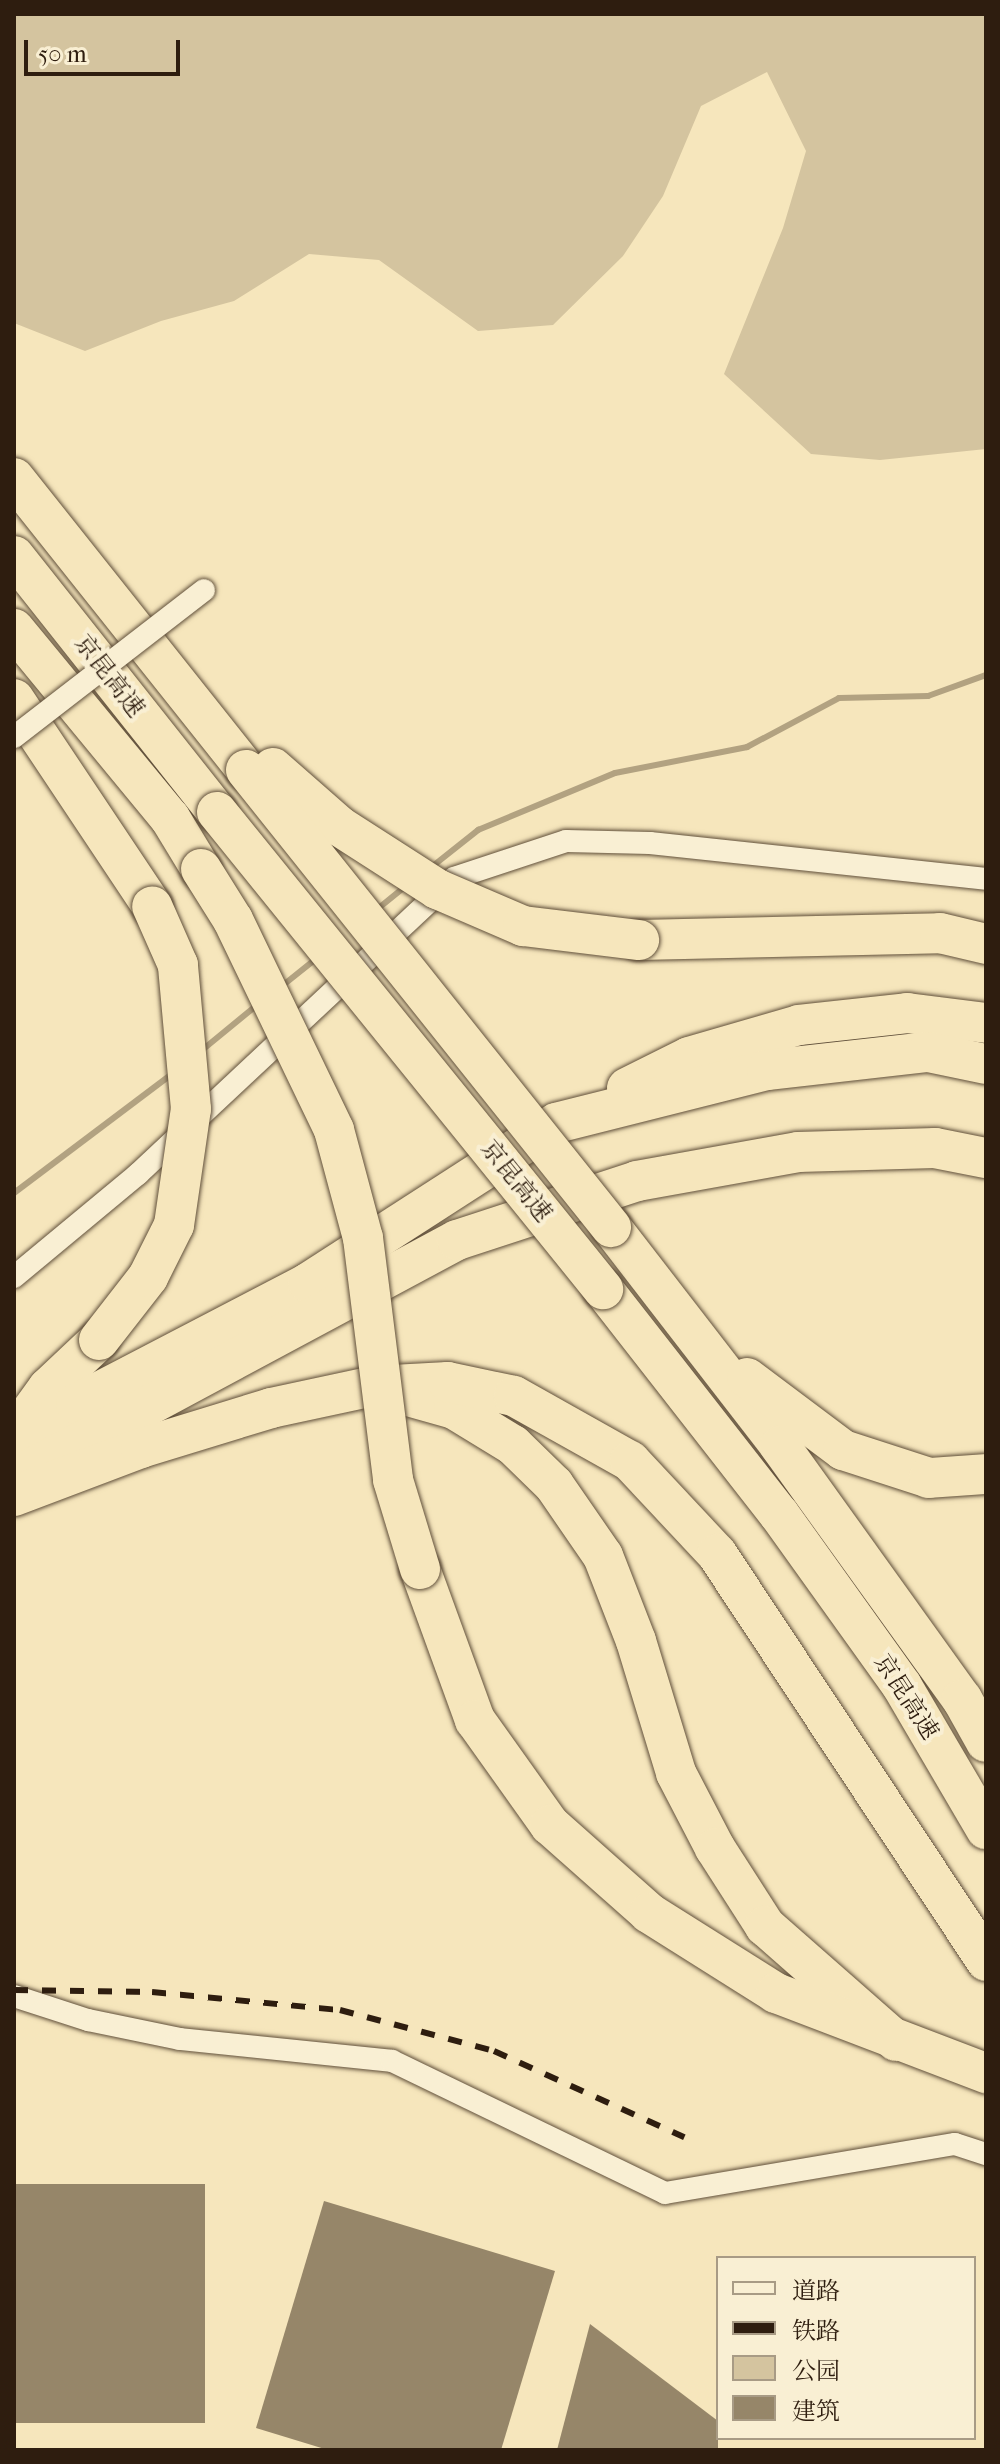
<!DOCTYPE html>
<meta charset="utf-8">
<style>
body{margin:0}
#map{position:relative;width:1000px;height:2464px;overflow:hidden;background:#f6e6bc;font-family:"IM FELL French Canon","Noto Serif SC",serif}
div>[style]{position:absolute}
.green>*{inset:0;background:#d4c49f}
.stream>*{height:6px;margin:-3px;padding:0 3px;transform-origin:3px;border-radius:3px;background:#b2a281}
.building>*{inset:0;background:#968669;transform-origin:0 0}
.roads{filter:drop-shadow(0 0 2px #604f3a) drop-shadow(0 0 2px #604f3a)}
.minor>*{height:22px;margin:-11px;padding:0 11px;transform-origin:11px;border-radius:11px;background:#f9efd3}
.motorway>*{height:40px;margin:-20px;padding:0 20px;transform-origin:20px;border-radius:20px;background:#f6e6bc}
.rail>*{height:6px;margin-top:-3px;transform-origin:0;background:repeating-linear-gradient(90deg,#2e1d0f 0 14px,transparent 0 28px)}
.bridges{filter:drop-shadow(0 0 2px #604f3a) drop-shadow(0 0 2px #604f3a)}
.minor-bridge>*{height:22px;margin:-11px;padding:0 11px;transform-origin:11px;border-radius:11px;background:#f9efd3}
.motorway-bridge>*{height:40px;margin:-20px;padding:0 20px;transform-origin:20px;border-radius:20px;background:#f6e6bc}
span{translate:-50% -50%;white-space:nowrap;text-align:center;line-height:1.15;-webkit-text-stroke:8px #f9efd3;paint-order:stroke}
.street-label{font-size:24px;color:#2e1d0f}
.frame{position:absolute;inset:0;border:16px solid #2e1d0f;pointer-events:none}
.legend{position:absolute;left:716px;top:2256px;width:260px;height:184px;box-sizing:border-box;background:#f9efd3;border:2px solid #a89b85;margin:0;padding:10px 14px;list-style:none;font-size:24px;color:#2e1d0f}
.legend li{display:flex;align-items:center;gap:16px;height:40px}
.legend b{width:40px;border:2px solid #a89b85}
.scale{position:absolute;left:24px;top:40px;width:156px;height:36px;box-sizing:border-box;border:4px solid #2e1d0f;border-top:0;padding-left:10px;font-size:24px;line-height:28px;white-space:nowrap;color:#2e1d0f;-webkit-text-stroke:6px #f9efd3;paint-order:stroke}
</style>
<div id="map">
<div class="green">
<div style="clip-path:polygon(14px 14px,986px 14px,986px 449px,880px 460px,811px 454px,724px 374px,783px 228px,806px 151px,767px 72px,701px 106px,663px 196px,623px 256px,553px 325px,478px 331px,379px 260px,309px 254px,234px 301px,161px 321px,85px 351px,14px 323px)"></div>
</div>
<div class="stream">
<div style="left:429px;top:869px;width:63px;rotate:-38.5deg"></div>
<div style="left:478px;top:830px;width:148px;rotate:-22.6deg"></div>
<div style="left:615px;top:773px;width:135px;rotate:-11.1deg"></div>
<div style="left:747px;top:747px;width:104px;rotate:-28deg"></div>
<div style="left:839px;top:698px;width:89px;rotate:-1.3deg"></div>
<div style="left:928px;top:696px;width:62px;rotate:-19.9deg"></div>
<div style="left:375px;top:911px;width:41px;rotate:-39.1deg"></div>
<div style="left:282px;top:986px;width:45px;rotate:-38.7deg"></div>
<div style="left:201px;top:1051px;width:72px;rotate:-39.4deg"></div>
<div style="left:14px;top:1193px;width:199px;rotate:-37deg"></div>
</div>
<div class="building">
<div style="left:205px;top:2184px;width:239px;height:191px;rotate:90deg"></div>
<div style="clip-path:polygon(324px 2201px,555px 2271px,501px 2450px,328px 2450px,256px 2428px)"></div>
<div style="clip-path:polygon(590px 2324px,718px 2421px,718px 2450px,557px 2450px)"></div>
</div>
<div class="roads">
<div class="minor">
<div style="left:14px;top:1277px;width:161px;rotate:-39.7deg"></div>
<div style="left:138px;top:1174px;width:433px;rotate:-43.1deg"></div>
<div style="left:454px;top:878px;width:118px;rotate:-18.3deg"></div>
<div style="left:566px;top:841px;width:84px;rotate:1.4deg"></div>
<div style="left:650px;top:843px;width:338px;rotate:6.1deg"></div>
<div style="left:14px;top:1996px;width:78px;rotate:18deg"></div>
<div style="left:88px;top:2020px;width:94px;rotate:11.7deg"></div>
<div style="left:180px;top:2039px;width:213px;rotate:5.9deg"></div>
<div style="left:392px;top:2061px;width:303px;rotate:25.8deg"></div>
<div style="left:665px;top:2193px;width:294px;rotate:-9.6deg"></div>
<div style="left:955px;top:2144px;width:33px;rotate:18deg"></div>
</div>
<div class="motorway">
<div style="left:14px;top:478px;width:373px;rotate:51.5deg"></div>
<div style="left:14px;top:556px;width:327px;rotate:51.6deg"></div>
<div style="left:14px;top:629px;width:245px;rotate:50.5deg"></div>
<div style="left:170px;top:818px;width:60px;rotate:58.7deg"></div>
<div style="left:14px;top:699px;width:249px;rotate:56.3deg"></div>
<div style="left:639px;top:940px;width:301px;rotate:-1.3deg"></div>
<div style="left:940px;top:933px;width:47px;rotate:13.4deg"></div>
<div style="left:627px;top:1088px;width:69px;rotate:-26.6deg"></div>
<div style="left:689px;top:1057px;width:115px;rotate:-16.2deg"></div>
<div style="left:799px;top:1025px;width:109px;rotate:-6.3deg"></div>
<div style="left:907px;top:1013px;width:80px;rotate:7.2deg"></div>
<div style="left:611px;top:1227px;width:277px;rotate:52.3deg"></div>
<div style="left:780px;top:1446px;width:312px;rotate:54.3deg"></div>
<div style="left:962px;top:1699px;width:49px;rotate:60.8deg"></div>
<div style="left:603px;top:1289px;width:286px;rotate:52deg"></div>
<div style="left:779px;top:1514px;width:211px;rotate:54.4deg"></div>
<div style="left:902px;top:1686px;width:166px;rotate:59.6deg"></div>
<div style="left:747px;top:1378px;width:120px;rotate:36.9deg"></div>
<div style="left:843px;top:1450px;width:90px;rotate:18deg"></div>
<div style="left:929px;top:1478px;width:57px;rotate:-4deg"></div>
<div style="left:408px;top:1396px;width:48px;rotate:15.8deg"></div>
<div style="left:454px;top:1409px;width:69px;rotate:31.4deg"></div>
<div style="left:513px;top:1445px;width:57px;rotate:44.3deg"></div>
<div style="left:554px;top:1485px;width:86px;rotate:55.4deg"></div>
<div style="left:603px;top:1556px;width:91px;rotate:68.8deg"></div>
<div style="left:636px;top:1641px;width:138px;rotate:73.1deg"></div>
<div style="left:676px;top:1773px;width:85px;rotate:62.5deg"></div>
<div style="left:715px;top:1848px;width:93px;rotate:57.3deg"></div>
<div style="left:765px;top:1926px;width:174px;rotate:41.3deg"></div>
<div style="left:14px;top:1435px;width:58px;rotate:-54.1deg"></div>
<div style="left:48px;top:1388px;width:70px;rotate:-43.3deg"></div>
<div style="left:14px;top:1445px;width:74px;rotate:-33.5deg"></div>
<div style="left:76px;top:1404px;width:262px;rotate:-27.5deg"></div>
<div style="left:308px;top:1283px;width:295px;rotate:-32.8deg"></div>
<div style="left:556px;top:1123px;width:218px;rotate:-14.1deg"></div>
<div style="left:767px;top:1070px;width:162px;rotate:-6.4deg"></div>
<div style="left:928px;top:1052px;width:59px;rotate:11.7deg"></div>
<div style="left:32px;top:1468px;width:482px;rotate:-28.2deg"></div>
<div style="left:457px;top:1240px;width:189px;rotate:-18.1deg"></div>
<div style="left:637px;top:1181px;width:164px;rotate:-10.2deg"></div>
<div style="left:798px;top:1152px;width:137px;rotate:-1.7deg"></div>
<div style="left:935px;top:1148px;width:52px;rotate:11.1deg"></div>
<div style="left:14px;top:1496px;width:136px;rotate:-20.7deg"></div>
<div style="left:141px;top:1448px;width:136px;rotate:-17.1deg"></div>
<div style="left:271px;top:1408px;width:105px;rotate:-12.1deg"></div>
<div style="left:374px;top:1386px;width:74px;rotate:-3.1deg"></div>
<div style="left:448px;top:1382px;width:67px;rotate:12deg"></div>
<div style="left:514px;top:1396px;width:133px;rotate:29.3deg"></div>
<div style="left:630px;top:1461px;width:127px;rotate:46.9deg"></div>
<div style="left:717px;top:1554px;width:488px;rotate:56.5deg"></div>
<div style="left:420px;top:1569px;width:161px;rotate:70deg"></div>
<div style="left:475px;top:1720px;width:129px;rotate:54.5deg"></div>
<div style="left:550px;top:1825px;width:132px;rotate:41.6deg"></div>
<div style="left:649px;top:1913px;width:150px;rotate:32.2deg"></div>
<div style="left:776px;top:1993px;width:225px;rotate:20.9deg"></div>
</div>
</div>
<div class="rail">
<div style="left:14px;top:1990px;width:138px;rotate:0.8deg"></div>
<div style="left:152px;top:1992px;width:189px;rotate:5.5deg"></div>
<div style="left:340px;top:2010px;width:159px;rotate:14.9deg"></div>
<div style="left:494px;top:2051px;width:209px;rotate:24.4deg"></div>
</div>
<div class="bridges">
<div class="minor-bridge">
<div style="left:14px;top:737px;width:240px;rotate:-37.7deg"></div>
</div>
<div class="motorway-bridge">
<div style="left:273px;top:768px;width:88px;rotate:41.3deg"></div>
<div style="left:339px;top:826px;width:117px;rotate:32.7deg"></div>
<div style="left:437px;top:889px;width:94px;rotate:23.3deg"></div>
<div style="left:523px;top:926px;width:117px;rotate:6.9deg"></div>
<div style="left:246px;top:770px;width:585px;rotate:51.39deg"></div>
<div style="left:217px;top:812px;width:614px;rotate:51.02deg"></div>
<div style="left:201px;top:869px;width:60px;rotate:57.9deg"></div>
<div style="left:233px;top:920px;width:233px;rotate:64.3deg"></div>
<div style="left:334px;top:1130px;width:112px;rotate:75deg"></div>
<div style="left:363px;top:1238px;width:244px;rotate:82.9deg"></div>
<div style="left:393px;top:1480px;width:93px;rotate:73.1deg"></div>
<div style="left:99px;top:1340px;width:80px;rotate:-52.1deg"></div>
<div style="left:148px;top:1277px;width:58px;rotate:-63.4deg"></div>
<div style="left:174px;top:1225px;width:117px;rotate:-81.7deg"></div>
<div style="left:191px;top:1109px;width:145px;rotate:-95.2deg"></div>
<div style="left:178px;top:965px;width:64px;rotate:-113.8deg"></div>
</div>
</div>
<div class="street-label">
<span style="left:109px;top:676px;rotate:52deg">京昆高速</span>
<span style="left:516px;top:1181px;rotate:51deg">京昆高速</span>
<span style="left:906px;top:1697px;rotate:57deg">京昆高速</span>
</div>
<div class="frame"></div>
<ul class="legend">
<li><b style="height:10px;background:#f9efd3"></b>道路</li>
<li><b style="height:10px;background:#2e1d0f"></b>铁路</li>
<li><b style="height:22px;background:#d4c49f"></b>公园</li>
<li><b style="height:22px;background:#968669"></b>建筑</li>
</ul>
<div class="scale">50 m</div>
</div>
